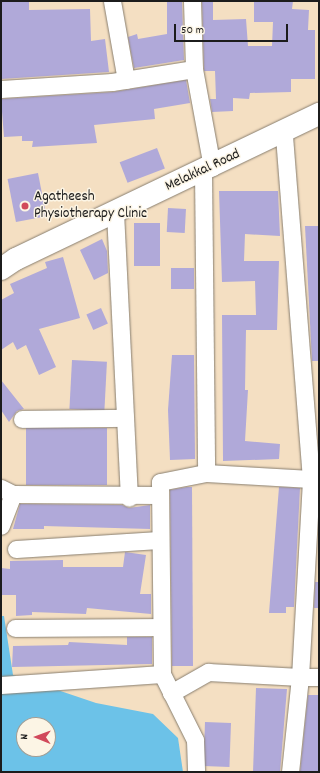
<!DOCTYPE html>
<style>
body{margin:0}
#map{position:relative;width:320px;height:773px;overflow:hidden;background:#f4dfc2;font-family:Dekko,sans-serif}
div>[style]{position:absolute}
.water>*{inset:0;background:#6cc2e8}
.building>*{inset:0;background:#b0a9d9;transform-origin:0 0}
.roads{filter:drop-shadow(0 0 1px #887e6f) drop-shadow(0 0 1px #887e6f)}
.minor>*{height:17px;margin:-8.5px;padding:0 8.5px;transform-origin:8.5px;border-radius:8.5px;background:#fff}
.primary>*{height:22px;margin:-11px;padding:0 11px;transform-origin:11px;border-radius:11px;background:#fff}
.dots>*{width:11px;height:11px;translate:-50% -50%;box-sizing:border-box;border:2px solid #fcf5e5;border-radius:50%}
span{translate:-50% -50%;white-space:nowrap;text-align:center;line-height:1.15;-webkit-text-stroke:3px #fcf5e5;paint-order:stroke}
.street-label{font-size:15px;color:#1c1c1c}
.poi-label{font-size:15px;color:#1c1c1c}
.left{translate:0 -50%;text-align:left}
.frame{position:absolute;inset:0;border:2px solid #1c1c1c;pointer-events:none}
.north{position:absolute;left:16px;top:717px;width:40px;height:40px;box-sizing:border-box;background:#fcf5e5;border:1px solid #a29e95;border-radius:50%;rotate:271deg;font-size:11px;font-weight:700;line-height:16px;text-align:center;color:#1c1c1c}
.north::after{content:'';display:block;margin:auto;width:14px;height:18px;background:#d1495b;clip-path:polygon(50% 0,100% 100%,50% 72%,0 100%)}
.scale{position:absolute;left:174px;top:24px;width:114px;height:18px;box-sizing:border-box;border:2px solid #1c1c1c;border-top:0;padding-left:5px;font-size:12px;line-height:14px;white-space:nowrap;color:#1c1c1c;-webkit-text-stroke:3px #fcf5e5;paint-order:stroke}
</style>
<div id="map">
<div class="water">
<div style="clip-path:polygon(evenodd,1px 616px,4px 616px,13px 675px,96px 703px,153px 714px,178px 738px,183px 772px,1px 772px,1px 616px,24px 725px,48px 725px,48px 749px,24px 749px,24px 725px)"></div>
</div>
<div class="building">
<div style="clip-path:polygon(1px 1px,29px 1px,29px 10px,90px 9px,91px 41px,105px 39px,109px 72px,1px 79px)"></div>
<div style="clip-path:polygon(167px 1px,182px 1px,184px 60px,134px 68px,128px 37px,137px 34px,138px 39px,167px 34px)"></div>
<div style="clip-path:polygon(202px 1px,213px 1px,213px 20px,246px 19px,248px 46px,272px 46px,273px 22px,254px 22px,254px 1px,293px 1px,292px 9px,309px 10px,308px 30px,315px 30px,315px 79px,291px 79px,291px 92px,250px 93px,249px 99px,233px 98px,233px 111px,212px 112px,210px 99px,216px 99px,215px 71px,204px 71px)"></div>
<div style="clip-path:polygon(186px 80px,190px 103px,154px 109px,155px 119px,94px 125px,97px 143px,32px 147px,33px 141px,22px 141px,22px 136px,4px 137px,1px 99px,113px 92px)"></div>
<div style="left:157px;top:148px;width:22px;height:40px;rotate:69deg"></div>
<div style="left:38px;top:173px;width:44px;height:31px;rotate:79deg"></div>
<div style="clip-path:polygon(219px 191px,278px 191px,280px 236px,245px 234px,244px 261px,279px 261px,277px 330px,246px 330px,245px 390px,248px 390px,245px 441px,280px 444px,279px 459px,223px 461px,222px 315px,256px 315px,255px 281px,222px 282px)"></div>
<div style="left:168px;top:208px;width:18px;height:24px;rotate:3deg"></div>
<div style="left:160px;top:223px;width:43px;height:26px;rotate:90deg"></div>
<div style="clip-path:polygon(305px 226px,319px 226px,319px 361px,312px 361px)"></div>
<div style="clip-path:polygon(102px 239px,107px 251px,108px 273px,94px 280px,80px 250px)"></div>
<div style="clip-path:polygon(63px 257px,80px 318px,39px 329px,56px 367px,39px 375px,26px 345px,17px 350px,13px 342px,1px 350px,1px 300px,14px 293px,10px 284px,47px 268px,45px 262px)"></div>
<div style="left:171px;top:268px;width:23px;height:21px"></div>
<div style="left:101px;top:308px;width:17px;height:16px;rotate:66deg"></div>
<div style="clip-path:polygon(172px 355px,194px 355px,195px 459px,170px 460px,168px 410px)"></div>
<div style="left:72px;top:360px;width:35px;height:49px;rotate:3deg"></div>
<div style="clip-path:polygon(1px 380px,24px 409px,17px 411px,9px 422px,1px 410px)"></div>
<div style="left:107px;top:428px;width:57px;height:81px;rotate:90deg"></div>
<div style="clip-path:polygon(187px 487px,192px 487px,193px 666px,172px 666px,170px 490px)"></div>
<div style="clip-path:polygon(279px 487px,300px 488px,294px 607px,286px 607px,286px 613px,269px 613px)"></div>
<div style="clip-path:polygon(20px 504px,122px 505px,129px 508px,150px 505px,150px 529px,44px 526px,44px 529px,13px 529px)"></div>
<div style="clip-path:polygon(125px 552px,146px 555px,140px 594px,151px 594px,151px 614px,87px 608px,86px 614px,32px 612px,32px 615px,16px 616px,16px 595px,1px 595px,1px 568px,10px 569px,10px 561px,63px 560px,63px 567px,123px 567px)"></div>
<div style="clip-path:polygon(315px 582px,319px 582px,319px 608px,314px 608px)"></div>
<div style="clip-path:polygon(127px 637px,152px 637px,152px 664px,12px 667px,13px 646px,68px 645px,69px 642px,127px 645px)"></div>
<div style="clip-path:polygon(256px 688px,287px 689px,280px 772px,253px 772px)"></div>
<div style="clip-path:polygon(308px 695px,319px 695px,319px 772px,300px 772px)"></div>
<div style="left:205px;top:722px;width:26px;height:44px;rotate:2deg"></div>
</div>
<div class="roads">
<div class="minor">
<div style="left:112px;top:1px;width:80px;rotate:80deg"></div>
<div style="left:192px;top:1px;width:68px;rotate:88.3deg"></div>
<div style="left:194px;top:69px;width:100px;rotate:79.6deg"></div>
<div style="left:1px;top:89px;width:111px;rotate:-3.6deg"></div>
<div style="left:112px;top:82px;width:83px;rotate:-9deg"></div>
<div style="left:203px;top:171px;width:302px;rotate:89.4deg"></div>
<div style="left:115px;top:212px;width:286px;rotate:87.2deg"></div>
<div style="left:22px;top:419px;width:103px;rotate:-0.6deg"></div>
<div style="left:1px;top:488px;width:13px;rotate:27deg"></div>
<div style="left:13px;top:494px;width:34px;rotate:111deg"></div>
<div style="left:13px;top:494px;width:145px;rotate:0.4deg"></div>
<div style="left:16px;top:549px;width:143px;rotate:-3.6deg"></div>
<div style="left:15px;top:628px;width:146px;rotate:-0.4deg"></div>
<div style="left:162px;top:674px;width:192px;rotate:-90.6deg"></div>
<div style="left:160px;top:482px;width:47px;rotate:-11.1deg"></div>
<div style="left:206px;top:473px;width:105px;rotate:3.3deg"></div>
<div style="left:311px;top:479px;width:347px;rotate:-94.5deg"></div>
<div style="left:1px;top:685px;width:161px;rotate:-3.9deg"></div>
<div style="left:162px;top:674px;width:74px;rotate:63.4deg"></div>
<div style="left:195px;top:740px;width:32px;rotate:88deg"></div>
<div style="left:171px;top:693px;width:43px;rotate:-29.6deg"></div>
<div style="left:208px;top:672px;width:92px;rotate:3.1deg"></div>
<div style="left:300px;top:677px;width:198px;rotate:-86.8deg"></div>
<div style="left:290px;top:772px;width:96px;rotate:-84deg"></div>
<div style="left:300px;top:677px;width:19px"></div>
</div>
<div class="primary">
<div style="left:1px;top:269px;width:18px;rotate:-34deg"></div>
<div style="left:16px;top:259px;width:336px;rotate:-25.6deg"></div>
</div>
</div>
<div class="dots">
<div style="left:25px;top:206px;background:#d1495b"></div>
</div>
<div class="street-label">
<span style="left:203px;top:171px;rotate:-25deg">Melakkal Road</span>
</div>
<div class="poi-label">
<span class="left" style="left:34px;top:206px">Agatheesh<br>Physiotherapy Clinic</span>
</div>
<div class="frame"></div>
<div class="north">N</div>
<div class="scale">50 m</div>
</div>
